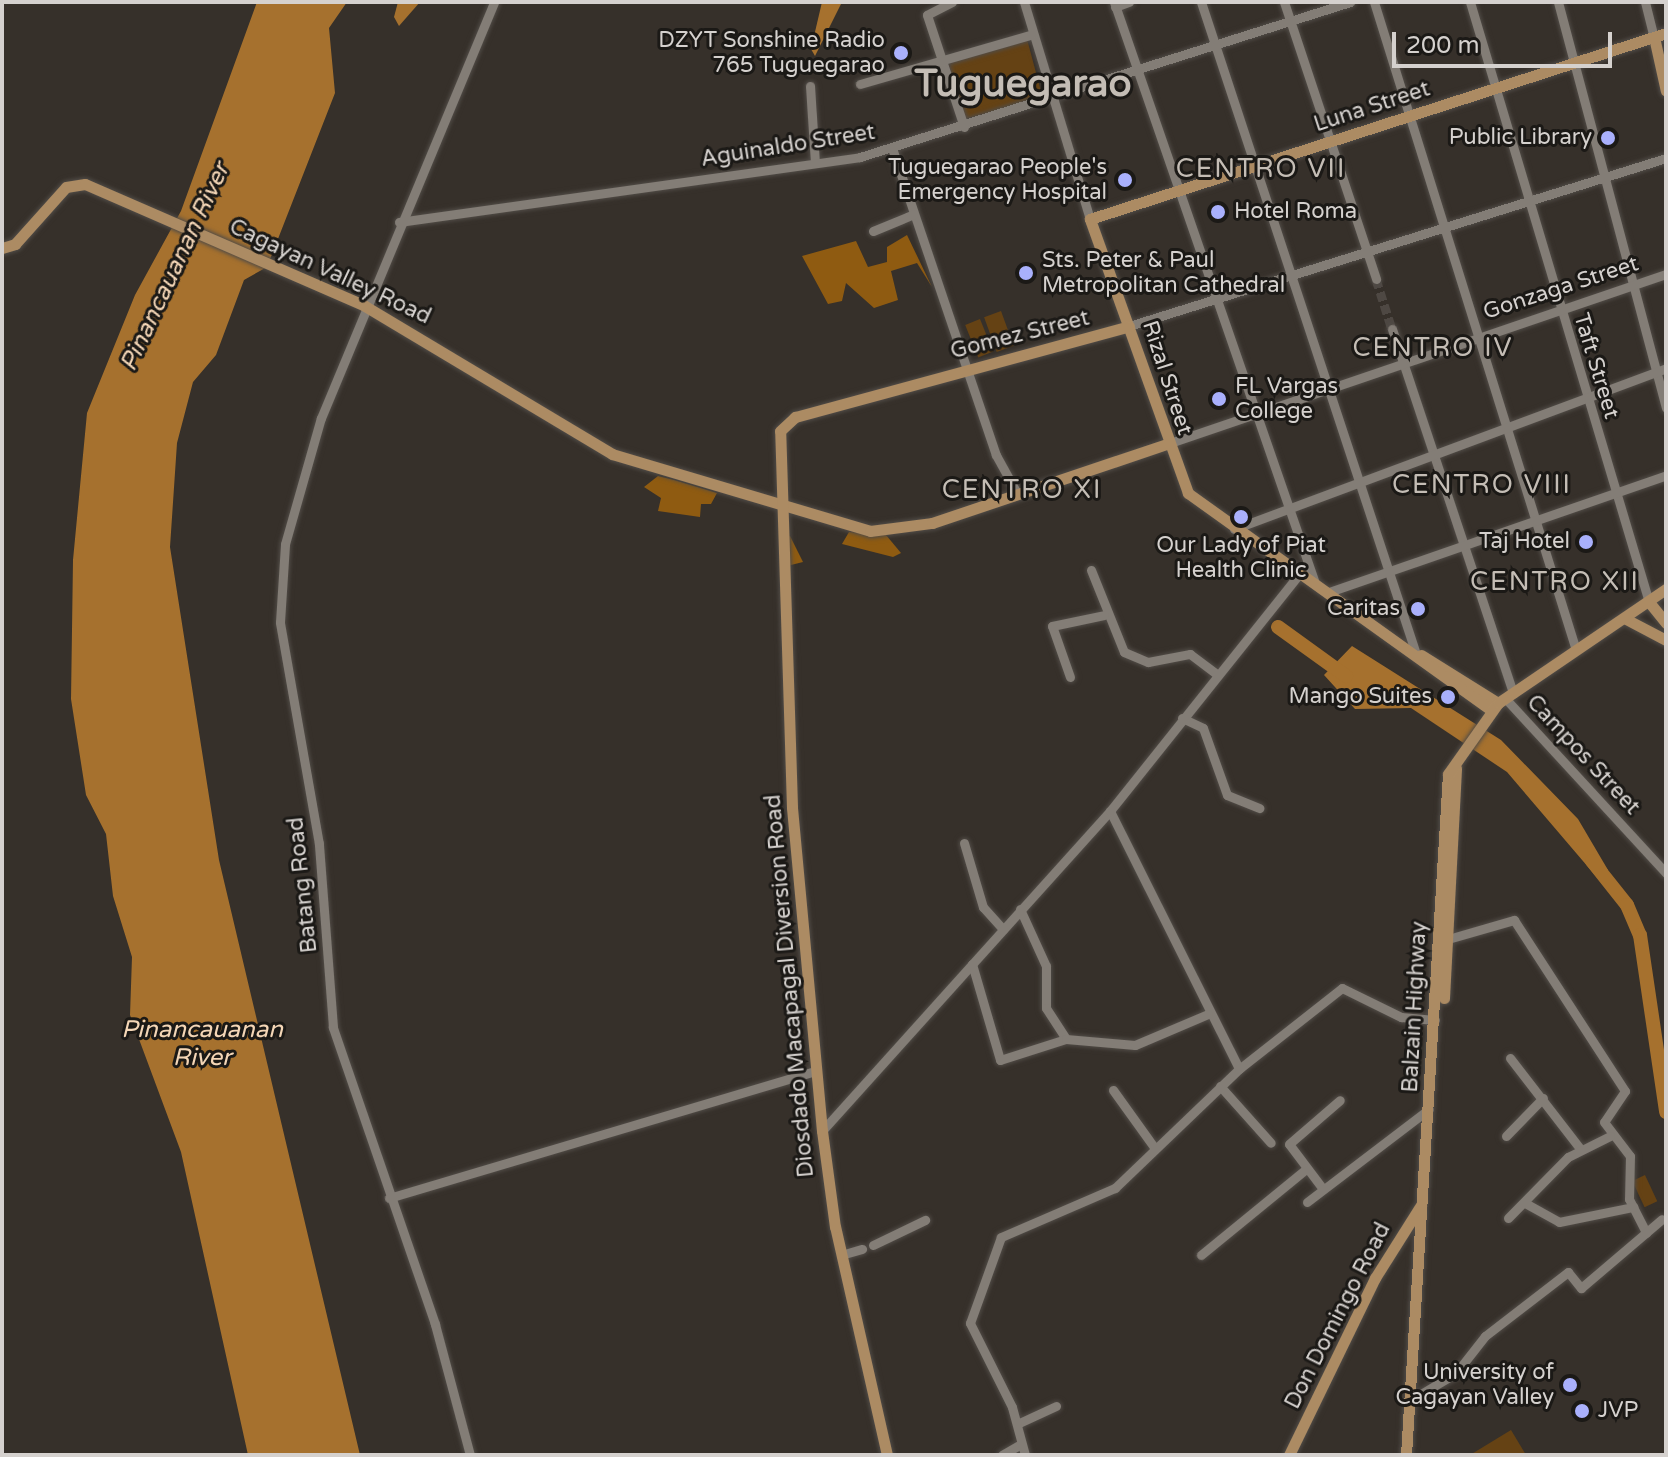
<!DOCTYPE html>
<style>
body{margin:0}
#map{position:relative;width:1668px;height:1457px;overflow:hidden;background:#36302a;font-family:"Varela Round",sans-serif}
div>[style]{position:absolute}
.green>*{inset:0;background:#654214;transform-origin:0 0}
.forest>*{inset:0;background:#8f5b11}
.water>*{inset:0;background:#a6712e}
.river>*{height:14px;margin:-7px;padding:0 7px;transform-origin:7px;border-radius:7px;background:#a6712e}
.minor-tunnel>*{height:9px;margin-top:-4.5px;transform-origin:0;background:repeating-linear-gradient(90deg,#4e4843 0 9px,transparent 0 13.5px)}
.roads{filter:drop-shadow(0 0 2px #514c47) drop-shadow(0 0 2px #514c47)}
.minor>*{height:9px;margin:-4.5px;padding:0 4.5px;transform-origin:4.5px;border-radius:4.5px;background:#837d76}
.major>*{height:11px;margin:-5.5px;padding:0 5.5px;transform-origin:5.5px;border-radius:5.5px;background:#ac8b63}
.dots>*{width:22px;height:22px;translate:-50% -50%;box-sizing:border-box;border:4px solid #1b1916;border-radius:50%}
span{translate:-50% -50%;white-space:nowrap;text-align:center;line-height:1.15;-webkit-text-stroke:6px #1b1916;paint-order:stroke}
.poi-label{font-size:22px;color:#d5d1ce}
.right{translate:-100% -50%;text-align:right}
.left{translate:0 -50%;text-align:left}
.street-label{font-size:22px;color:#d5d1ce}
.water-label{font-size:24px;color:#f4d6b6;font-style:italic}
.quarter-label{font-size:26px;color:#c4bdb5;letter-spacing:2px}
.town-label{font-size:38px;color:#c4bdb5;font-weight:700}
.frame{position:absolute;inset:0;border:4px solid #d5d1ce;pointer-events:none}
.scale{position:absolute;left:1392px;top:32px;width:220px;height:36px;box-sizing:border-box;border:4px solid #d5d1ce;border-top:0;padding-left:10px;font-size:24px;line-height:28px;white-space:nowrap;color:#d5d1ce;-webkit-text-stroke:6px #1b1916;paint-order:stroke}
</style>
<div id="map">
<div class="green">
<div style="left:1027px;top:39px;width:61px;height:82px;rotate:75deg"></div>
<div style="left:1001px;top:311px;width:37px;height:18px;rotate:70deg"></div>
<div style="left:980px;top:319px;width:35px;height:16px;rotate:68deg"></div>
<div style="left:1645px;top:1175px;width:29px;height:14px;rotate:65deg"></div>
<div style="clip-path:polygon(1511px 1430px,1526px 1455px,1470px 1455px)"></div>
</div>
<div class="forest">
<div style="clip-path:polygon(907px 235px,932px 287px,917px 263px,891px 271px,898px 300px,874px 308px,846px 283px,842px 301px,828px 304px,802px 256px,856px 241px,868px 267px,887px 262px,887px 247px)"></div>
<div style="clip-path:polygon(658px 476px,674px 480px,717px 493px,711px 504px,701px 504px,700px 517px,658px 511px,661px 498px,644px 487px)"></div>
<div style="clip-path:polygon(849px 532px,886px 535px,901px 553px,893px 557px,842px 544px)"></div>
<div style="clip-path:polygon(790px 536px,803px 562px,787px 566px,783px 539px)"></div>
</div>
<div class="water">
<div style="clip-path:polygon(257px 2px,347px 2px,329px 28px,335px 93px,267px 267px,244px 280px,216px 355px,193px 382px,177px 443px,170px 547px,219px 860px,360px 1455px,248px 1455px,181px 1152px,130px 1015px,132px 957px,113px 896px,106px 834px,86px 795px,71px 699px,73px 560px,87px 413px,135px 295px,181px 211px)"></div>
<div style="clip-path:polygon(398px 2px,420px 2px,399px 26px,394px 17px)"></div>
<div style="clip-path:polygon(822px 2px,842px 2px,815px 56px,811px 49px)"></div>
<div style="clip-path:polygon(1352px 646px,1501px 740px,1578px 819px,1608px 870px,1600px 881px,1507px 772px,1411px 708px,1355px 709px,1324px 675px)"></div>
</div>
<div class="river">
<div style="left:1278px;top:627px;width:84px;rotate:35.8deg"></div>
<div style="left:1592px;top:861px;width:56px;rotate:51.5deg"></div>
<div style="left:1627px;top:905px;width:33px;rotate:67deg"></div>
<div style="left:1640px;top:935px;width:179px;rotate:81.6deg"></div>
</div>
<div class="minor-tunnel">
<div style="left:1376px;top:279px;width:52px;rotate:72.3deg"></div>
</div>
<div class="roads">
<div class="minor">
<div style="left:952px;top:2px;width:28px;rotate:153deg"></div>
<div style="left:927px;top:15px;width:118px;rotate:71.7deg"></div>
<div style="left:1024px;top:2px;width:227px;rotate:73.1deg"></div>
<div style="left:1114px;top:2px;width:615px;rotate:70.92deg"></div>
<div style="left:1201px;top:2px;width:683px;rotate:71.75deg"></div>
<div style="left:1284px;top:2px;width:292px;rotate:71.6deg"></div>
<div style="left:1374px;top:2px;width:679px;rotate:72.69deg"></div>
<div style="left:1470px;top:2px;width:626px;rotate:73.39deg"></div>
<div style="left:1558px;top:2px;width:420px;rotate:75.1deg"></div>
<div style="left:1645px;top:2px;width:36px;rotate:76deg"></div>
<div style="left:1115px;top:7px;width:15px;rotate:-20deg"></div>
<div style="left:860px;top:84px;width:180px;rotate:-16.1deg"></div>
<div style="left:810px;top:86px;width:77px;rotate:86.3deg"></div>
<div style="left:892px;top:148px;width:324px;rotate:71.3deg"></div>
<div style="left:996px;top:455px;width:43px;rotate:61.1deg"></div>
<div style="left:399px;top:222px;width:466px;rotate:-8deg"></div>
<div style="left:860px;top:157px;width:514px;rotate:-17.55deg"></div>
<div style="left:873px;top:231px;width:44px;rotate:-22.5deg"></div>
<div style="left:1129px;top:326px;width:563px;rotate:-17.37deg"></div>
<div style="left:1392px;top:329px;width:384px;rotate:71.6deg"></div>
<div style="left:1167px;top:444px;width:527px;rotate:-18.81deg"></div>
<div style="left:1234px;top:529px;width:461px;rotate:-20.4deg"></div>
<div style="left:1091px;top:570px;width:88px;rotate:68.1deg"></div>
<div style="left:1124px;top:652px;width:26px;rotate:23deg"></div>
<div style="left:1148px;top:662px;width:43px;rotate:-10.8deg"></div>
<div style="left:1190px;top:654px;width:31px;rotate:37deg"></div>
<div style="left:1329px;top:592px;width:357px;rotate:-19.1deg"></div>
<div style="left:1070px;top:677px;width:54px;rotate:-109.4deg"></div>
<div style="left:1052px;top:626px;width:53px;rotate:-11.9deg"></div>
<div style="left:1505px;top:698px;width:238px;rotate:47.4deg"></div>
<div style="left:1182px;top:718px;width:23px;rotate:25deg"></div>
<div style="left:1203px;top:728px;width:71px;rotate:70.3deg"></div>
<div style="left:1227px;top:795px;width:35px;rotate:22deg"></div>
<div style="left:1110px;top:811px;width:288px;rotate:63.4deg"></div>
<div style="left:964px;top:843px;width:67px;rotate:73.5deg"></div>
<div style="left:983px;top:907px;width:30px;rotate:48deg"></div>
<div style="left:1020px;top:909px;width:63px;rotate:65.5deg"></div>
<div style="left:1046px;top:966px;width:42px;rotate:90deg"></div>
<div style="left:1046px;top:1008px;width:37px;rotate:57deg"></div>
<div style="left:1448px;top:939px;width:69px;rotate:-16.1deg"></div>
<div style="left:1514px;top:920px;width:204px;rotate:57deg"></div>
<div style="left:1625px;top:1091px;width:37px;rotate:124deg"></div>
<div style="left:1604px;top:1122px;width:43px;rotate:52.6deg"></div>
<div style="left:1630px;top:1156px;width:43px;rotate:91.3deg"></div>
<div style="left:1629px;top:1199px;width:38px;rotate:63deg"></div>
<div style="left:972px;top:964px;width:100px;rotate:73.7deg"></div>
<div style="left:1000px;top:1060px;width:69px;rotate:-17.7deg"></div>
<div style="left:1066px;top:1039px;width:69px;rotate:5deg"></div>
<div style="left:1135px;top:1045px;width:79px;rotate:-23deg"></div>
<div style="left:1510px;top:1058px;width:116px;rotate:52.3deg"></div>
<div style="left:1220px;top:1086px;width:76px;rotate:48.2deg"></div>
<div style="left:1113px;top:1090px;width:70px;rotate:54.3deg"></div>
<div style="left:822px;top:1131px;width:431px;rotate:-48deg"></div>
<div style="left:1110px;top:811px;width:305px;rotate:-51.4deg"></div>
<div style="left:1506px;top:1136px;width:53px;rotate:-45.8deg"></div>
<div style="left:1323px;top:1189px;width:56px;rotate:-127.1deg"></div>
<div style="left:1289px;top:1144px;width:67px;rotate:-40.8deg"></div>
<div style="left:389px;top:1198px;width:445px;rotate:-16.6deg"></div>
<div style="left:1307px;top:1202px;width:153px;rotate:-37.3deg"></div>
<div style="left:1525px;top:1203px;width:39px;rotate:29deg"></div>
<div style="left:1559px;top:1222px;width:76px;rotate:-11.5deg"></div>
<div style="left:1508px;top:1218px;width:86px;rotate:-45.5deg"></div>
<div style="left:1568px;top:1157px;width:47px;rotate:-26.6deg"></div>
<div style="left:873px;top:1245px;width:58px;rotate:-25.7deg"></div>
<div style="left:841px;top:1255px;width:22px;rotate:-16deg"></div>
<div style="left:1201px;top:1255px;width:136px;rotate:-39.3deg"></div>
<div style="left:1409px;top:1401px;width:55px;rotate:-30.8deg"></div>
<div style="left:1456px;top:1373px;width:47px;rotate:-51.9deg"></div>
<div style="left:1485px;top:1336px;width:105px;rotate:-37.6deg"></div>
<div style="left:1568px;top:1272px;width:21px;rotate:51deg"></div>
<div style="left:1581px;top:1288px;width:106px;rotate:-40.4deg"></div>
<div style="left:1017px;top:1424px;width:43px;rotate:-24.8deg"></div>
<div style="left:470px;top:1455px;width:136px;rotate:-105deg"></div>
<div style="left:435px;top:1324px;width:314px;rotate:-109deg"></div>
<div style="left:333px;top:1027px;width:184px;rotate:-94.4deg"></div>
<div style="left:319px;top:844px;width:225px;rotate:-100deg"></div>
<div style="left:280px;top:622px;width:78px;rotate:-86.3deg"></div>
<div style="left:285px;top:544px;width:131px;rotate:-74.1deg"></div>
<div style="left:321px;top:418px;width:451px;rotate:-67.4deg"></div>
<div style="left:1002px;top:1455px;width:22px;rotate:-30deg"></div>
<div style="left:1025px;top:1455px;width:50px;rotate:-105.2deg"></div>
<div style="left:1012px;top:1407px;width:94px;rotate:-116.6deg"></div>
<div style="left:970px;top:1323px;width:91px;rotate:-70.2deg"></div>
<div style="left:1001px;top:1237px;width:124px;rotate:-23.3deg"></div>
<div style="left:1115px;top:1188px;width:172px;rotate:-43.8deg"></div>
<div style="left:1239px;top:1069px;width:131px;rotate:-38.2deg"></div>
<div style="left:1342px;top:988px;width:66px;rotate:26.2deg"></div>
<div style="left:1401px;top:1017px;width:34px;rotate:5deg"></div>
</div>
<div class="major">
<div style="left:1654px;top:37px;width:55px;rotate:77.5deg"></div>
<div style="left:2px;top:248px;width:14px;rotate:-17deg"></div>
<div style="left:15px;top:244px;width:76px;rotate:-48.2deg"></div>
<div style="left:66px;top:187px;width:19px;rotate:-9deg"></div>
<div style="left:85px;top:184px;width:305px;rotate:23.5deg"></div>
<div style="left:365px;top:306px;width:288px;rotate:30.9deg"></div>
<div style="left:612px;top:454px;width:269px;rotate:16.6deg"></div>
<div style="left:870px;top:531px;width:63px;rotate:-7.4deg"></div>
<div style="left:932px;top:523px;width:248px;rotate:-18.6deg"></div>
<div style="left:1649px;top:602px;width:27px;rotate:51deg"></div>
<div style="left:1624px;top:618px;width:47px;rotate:27.6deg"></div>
<div style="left:1421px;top:655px;width:91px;rotate:31.9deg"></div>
<div style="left:1491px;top:710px;width:373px;rotate:-144.4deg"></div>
<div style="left:1188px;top:493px;width:291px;rotate:-109.7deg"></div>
<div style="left:1090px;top:219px;width:605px;rotate:-17.9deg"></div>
<div style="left:1444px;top:998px;width:230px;rotate:-87deg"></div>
<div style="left:887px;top:1455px;width:234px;rotate:-102.8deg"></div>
<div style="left:835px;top:1227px;width:97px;rotate:-97.7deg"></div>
<div style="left:822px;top:1131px;width:325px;rotate:-95.3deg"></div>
<div style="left:792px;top:807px;width:376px;rotate:-91.8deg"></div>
<div style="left:780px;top:431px;width:21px;rotate:-43deg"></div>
<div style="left:795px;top:417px;width:346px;rotate:-15.2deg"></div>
<div style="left:1289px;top:1455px;width:197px;rotate:-64.1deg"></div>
<div style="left:1375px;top:1278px;width:86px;rotate:-57.8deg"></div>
<div style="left:1406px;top:1455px;width:682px;rotate:-86.47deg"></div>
<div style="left:1448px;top:774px;width:87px;rotate:-54.8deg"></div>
<div style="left:1498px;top:703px;width:203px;rotate:-34.2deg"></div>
</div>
</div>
<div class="dots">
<div style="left:901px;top:53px;background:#a9b0fc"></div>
<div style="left:1608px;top:138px;background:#a9b0fc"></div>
<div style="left:1125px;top:180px;background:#a9b0fc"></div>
<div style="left:1218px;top:212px;background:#a9b0fc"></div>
<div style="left:1026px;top:273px;background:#a9b0fc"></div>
<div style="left:1219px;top:399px;background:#a9b0fc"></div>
<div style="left:1241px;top:517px;background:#a9b0fc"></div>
<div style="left:1586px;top:542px;background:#a9b0fc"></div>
<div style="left:1418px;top:609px;background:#a9b0fc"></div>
<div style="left:1448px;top:697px;background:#a9b0fc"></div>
<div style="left:1570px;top:1385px;background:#a9b0fc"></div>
<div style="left:1582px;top:1411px;background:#a9b0fc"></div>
</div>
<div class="poi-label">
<span class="right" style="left:885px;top:53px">DZYT Sonshine Radio<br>765 Tuguegarao</span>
<span class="right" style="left:1592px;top:138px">Public Library</span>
<span class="right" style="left:1107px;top:180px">Tuguegarao People's<br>Emergency Hospital</span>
<span class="left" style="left:1234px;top:212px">Hotel Roma</span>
<span class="left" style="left:1042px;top:273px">Sts. Peter &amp; Paul<br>Metropolitan Cathedral</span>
<span class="left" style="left:1235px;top:399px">FL Vargas<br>College</span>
<span class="right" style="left:1570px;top:542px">Taj Hotel</span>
<span style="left:1241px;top:558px">Our Lady of Piat<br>Health Clinic</span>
<span class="right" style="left:1400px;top:609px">Caritas</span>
<span class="right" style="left:1432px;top:697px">Mango Suites</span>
<span class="right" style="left:1554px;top:1385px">University of<br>Cagayan Valley</span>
<span class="left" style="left:1598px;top:1411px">JVP</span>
</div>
<div class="street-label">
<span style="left:1372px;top:107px;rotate:-18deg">Luna Street</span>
<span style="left:788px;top:146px;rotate:-9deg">Aguinaldo Street</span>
<span style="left:330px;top:272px;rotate:25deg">Cagayan Valley Road</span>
<span style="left:1561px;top:288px;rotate:-18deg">Gonzaga Street</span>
<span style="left:1020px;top:335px;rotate:-14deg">Gomez Street</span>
<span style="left:1596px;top:366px;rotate:73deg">Taft Street</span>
<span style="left:1167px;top:378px;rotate:72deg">Rizal Street</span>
<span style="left:1583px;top:755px;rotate:47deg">Campos Street</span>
<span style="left:303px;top:885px;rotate:-96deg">Batang Road</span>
<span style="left:790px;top:986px;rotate:-95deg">Diosdado Macapagal Diversion Road</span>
<span style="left:1415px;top:1007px;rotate:-87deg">Balzain Highway</span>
<span style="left:1338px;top:1316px;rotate:-63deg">Don Domingo Road</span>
</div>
<div class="water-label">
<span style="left:175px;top:267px;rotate:-65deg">Pinancauanan River</span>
<span style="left:202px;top:1044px">Pinancauanan<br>River</span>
</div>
<div class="quarter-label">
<span style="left:1261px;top:169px">CENTRO VII</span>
<span style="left:1433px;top:348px">CENTRO IV</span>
<span style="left:1482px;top:485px">CENTRO VIII</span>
<span style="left:1022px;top:490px">CENTRO XI</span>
<span style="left:1555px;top:582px">CENTRO XII</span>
</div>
<div class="town-label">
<span style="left:1023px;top:85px">Tuguegarao</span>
</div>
<div class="frame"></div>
<div class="scale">200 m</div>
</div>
